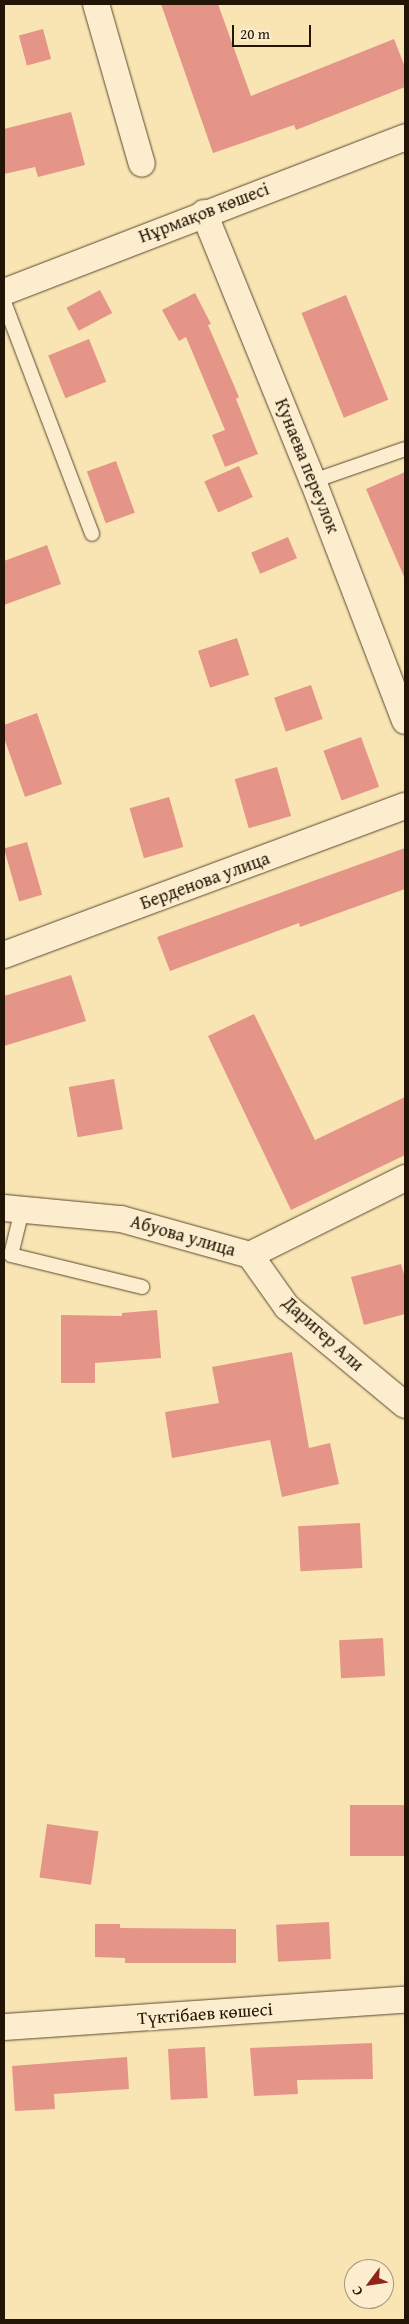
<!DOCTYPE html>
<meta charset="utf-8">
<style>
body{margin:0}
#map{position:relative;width:409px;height:2324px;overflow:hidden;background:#f9e4b3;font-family:"Gentium Book Plus",serif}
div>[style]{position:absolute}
.building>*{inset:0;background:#e49587;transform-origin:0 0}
.roads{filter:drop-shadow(0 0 1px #584930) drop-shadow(0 0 1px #584930)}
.service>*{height:14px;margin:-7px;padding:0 7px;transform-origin:7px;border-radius:7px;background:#fbedce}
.minor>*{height:26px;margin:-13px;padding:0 13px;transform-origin:13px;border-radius:13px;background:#fbedce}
span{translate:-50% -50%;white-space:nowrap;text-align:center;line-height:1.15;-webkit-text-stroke:5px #fbedce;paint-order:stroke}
.street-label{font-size:18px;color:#221505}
.frame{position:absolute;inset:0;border:5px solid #221505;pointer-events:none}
.north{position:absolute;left:344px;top:2259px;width:50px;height:50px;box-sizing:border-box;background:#fbedce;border:1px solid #a4977e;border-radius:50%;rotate:239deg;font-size:14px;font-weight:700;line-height:20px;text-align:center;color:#221505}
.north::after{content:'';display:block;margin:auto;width:18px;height:22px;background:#8f2418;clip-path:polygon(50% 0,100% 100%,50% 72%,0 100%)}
.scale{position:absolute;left:232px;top:25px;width:79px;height:22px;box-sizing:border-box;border:2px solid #221505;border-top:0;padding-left:6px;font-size:15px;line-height:18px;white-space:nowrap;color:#221505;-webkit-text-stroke:4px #fbedce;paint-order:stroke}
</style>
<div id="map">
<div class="building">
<div style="clip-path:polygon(161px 4px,218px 4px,251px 96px,394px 39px,405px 67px,405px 87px,296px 130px,294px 125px,213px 153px)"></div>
<div style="left:43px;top:29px;width:31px;height:25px;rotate:75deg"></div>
<div style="clip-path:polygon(71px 112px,85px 165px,38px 177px,35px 167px,4px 174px,4px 129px)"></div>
<div style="left:100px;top:290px;width:26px;height:38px;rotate:62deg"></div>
<div style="clip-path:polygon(195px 293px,211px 324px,208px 325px,239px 397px,236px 399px,258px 454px,225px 467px,212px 435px,225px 430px,186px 337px,179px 341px,162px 310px)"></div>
<div style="left:346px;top:295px;width:113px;height:48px;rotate:68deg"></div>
<div style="left:89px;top:339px;width:46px;height:44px;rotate:68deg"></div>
<div style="left:116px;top:461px;width:55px;height:31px;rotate:70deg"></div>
<div style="left:239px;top:466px;width:34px;height:38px;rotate:66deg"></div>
<div style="clip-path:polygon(405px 472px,405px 579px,366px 489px)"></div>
<div style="left:288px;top:537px;width:23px;height:40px;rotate:67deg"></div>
<div style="clip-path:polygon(47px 545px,61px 584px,4px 605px,4px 561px)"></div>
<div style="left:237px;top:638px;width:39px;height:41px;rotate:72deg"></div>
<div style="left:311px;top:685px;width:36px;height:39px;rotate:71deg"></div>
<div style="clip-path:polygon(37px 713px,62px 784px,25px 797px,4px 738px,4px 725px)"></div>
<div style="left:361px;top:737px;width:53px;height:40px;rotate:70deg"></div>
<div style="left:277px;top:767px;width:51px;height:44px;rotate:74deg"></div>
<div style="left:169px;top:797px;width:52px;height:41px;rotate:74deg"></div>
<div style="left:27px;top:842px;width:55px;height:24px;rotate:74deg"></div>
<div style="clip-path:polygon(405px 848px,405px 889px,300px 927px,299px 923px,170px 971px,157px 937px)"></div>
<div style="clip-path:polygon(71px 975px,86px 1021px,4px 1046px,4px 996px)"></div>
<div style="clip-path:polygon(254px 1014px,315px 1140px,405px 1097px,405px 1155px,291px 1210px,208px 1036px)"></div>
<div style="left:114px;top:1079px;width:51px;height:46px;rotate:80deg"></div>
<div style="clip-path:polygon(401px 1264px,405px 1278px,405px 1314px,364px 1325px,351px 1277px)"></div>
<div style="clip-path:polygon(157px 1310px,161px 1358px,95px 1363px,95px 1383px,61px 1383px,61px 1315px,122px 1316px,122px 1313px)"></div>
<div style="clip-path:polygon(292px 1352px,309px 1448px,330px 1443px,339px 1484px,282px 1497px,270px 1440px,172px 1458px,165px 1412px,219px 1403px,212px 1367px)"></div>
<div style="left:360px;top:1523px;width:45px;height:62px;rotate:87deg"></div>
<div style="left:383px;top:1638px;width:38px;height:44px;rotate:87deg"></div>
<div style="left:405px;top:1805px;width:51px;height:55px;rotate:90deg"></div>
<div style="left:47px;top:1824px;width:52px;height:54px;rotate:8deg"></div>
<div style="left:329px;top:1922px;width:37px;height:53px;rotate:87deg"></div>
<div style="clip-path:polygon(95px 1924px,120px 1924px,120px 1928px,236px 1929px,236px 1963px,125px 1963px,125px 1958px,95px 1957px)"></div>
<div style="clip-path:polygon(372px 2043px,373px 2079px,297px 2080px,298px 2094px,254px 2096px,250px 2048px)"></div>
<div style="left:205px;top:2047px;width:51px;height:37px;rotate:87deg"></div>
<div style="clip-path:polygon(127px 2057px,129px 2089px,54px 2094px,55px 2109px,15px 2111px,12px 2066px)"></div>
</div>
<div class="roads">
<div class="service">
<div style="left:4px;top:302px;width:248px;rotate:69.2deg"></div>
<div style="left:313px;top:481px;width:97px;rotate:-19.2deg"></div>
<div style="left:22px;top:1210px;width:46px;rotate:103.7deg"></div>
<div style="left:11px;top:1255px;width:135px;rotate:13.7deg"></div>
</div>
<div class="minor">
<div style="left:96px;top:4px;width:166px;rotate:74deg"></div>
<div style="left:204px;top:213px;width:289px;rotate:67.9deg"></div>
<div style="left:313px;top:481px;width:257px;rotate:69deg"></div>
<div style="left:4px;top:292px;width:430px;rotate:-21.1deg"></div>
<div style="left:4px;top:955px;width:428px;rotate:-20.4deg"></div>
<div style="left:4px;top:1208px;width:118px;rotate:5.4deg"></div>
<div style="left:121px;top:1219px;width:134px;rotate:15.6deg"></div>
<div style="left:250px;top:1255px;width:173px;rotate:-26.4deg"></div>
<div style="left:250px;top:1255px;width:64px;rotate:54.6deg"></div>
<div style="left:287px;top:1307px;width:153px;rotate:39.7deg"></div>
<div style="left:4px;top:2027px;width:402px;rotate:-3.9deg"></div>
</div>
</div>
<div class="street-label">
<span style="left:204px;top:213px;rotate:-21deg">Нұрмақов көшесі</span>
<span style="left:307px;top:466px;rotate:68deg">Кунаева переулок</span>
<span style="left:205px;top:881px;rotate:-20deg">Берденова улица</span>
<span style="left:183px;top:1236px;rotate:16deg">Абуова улица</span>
<span style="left:323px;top:1334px;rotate:42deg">Даригер Али</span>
<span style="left:205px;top:2014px;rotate:-4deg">Түктібаев көшесі</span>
</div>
<div class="frame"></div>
<div class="north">С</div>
<div class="scale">20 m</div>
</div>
